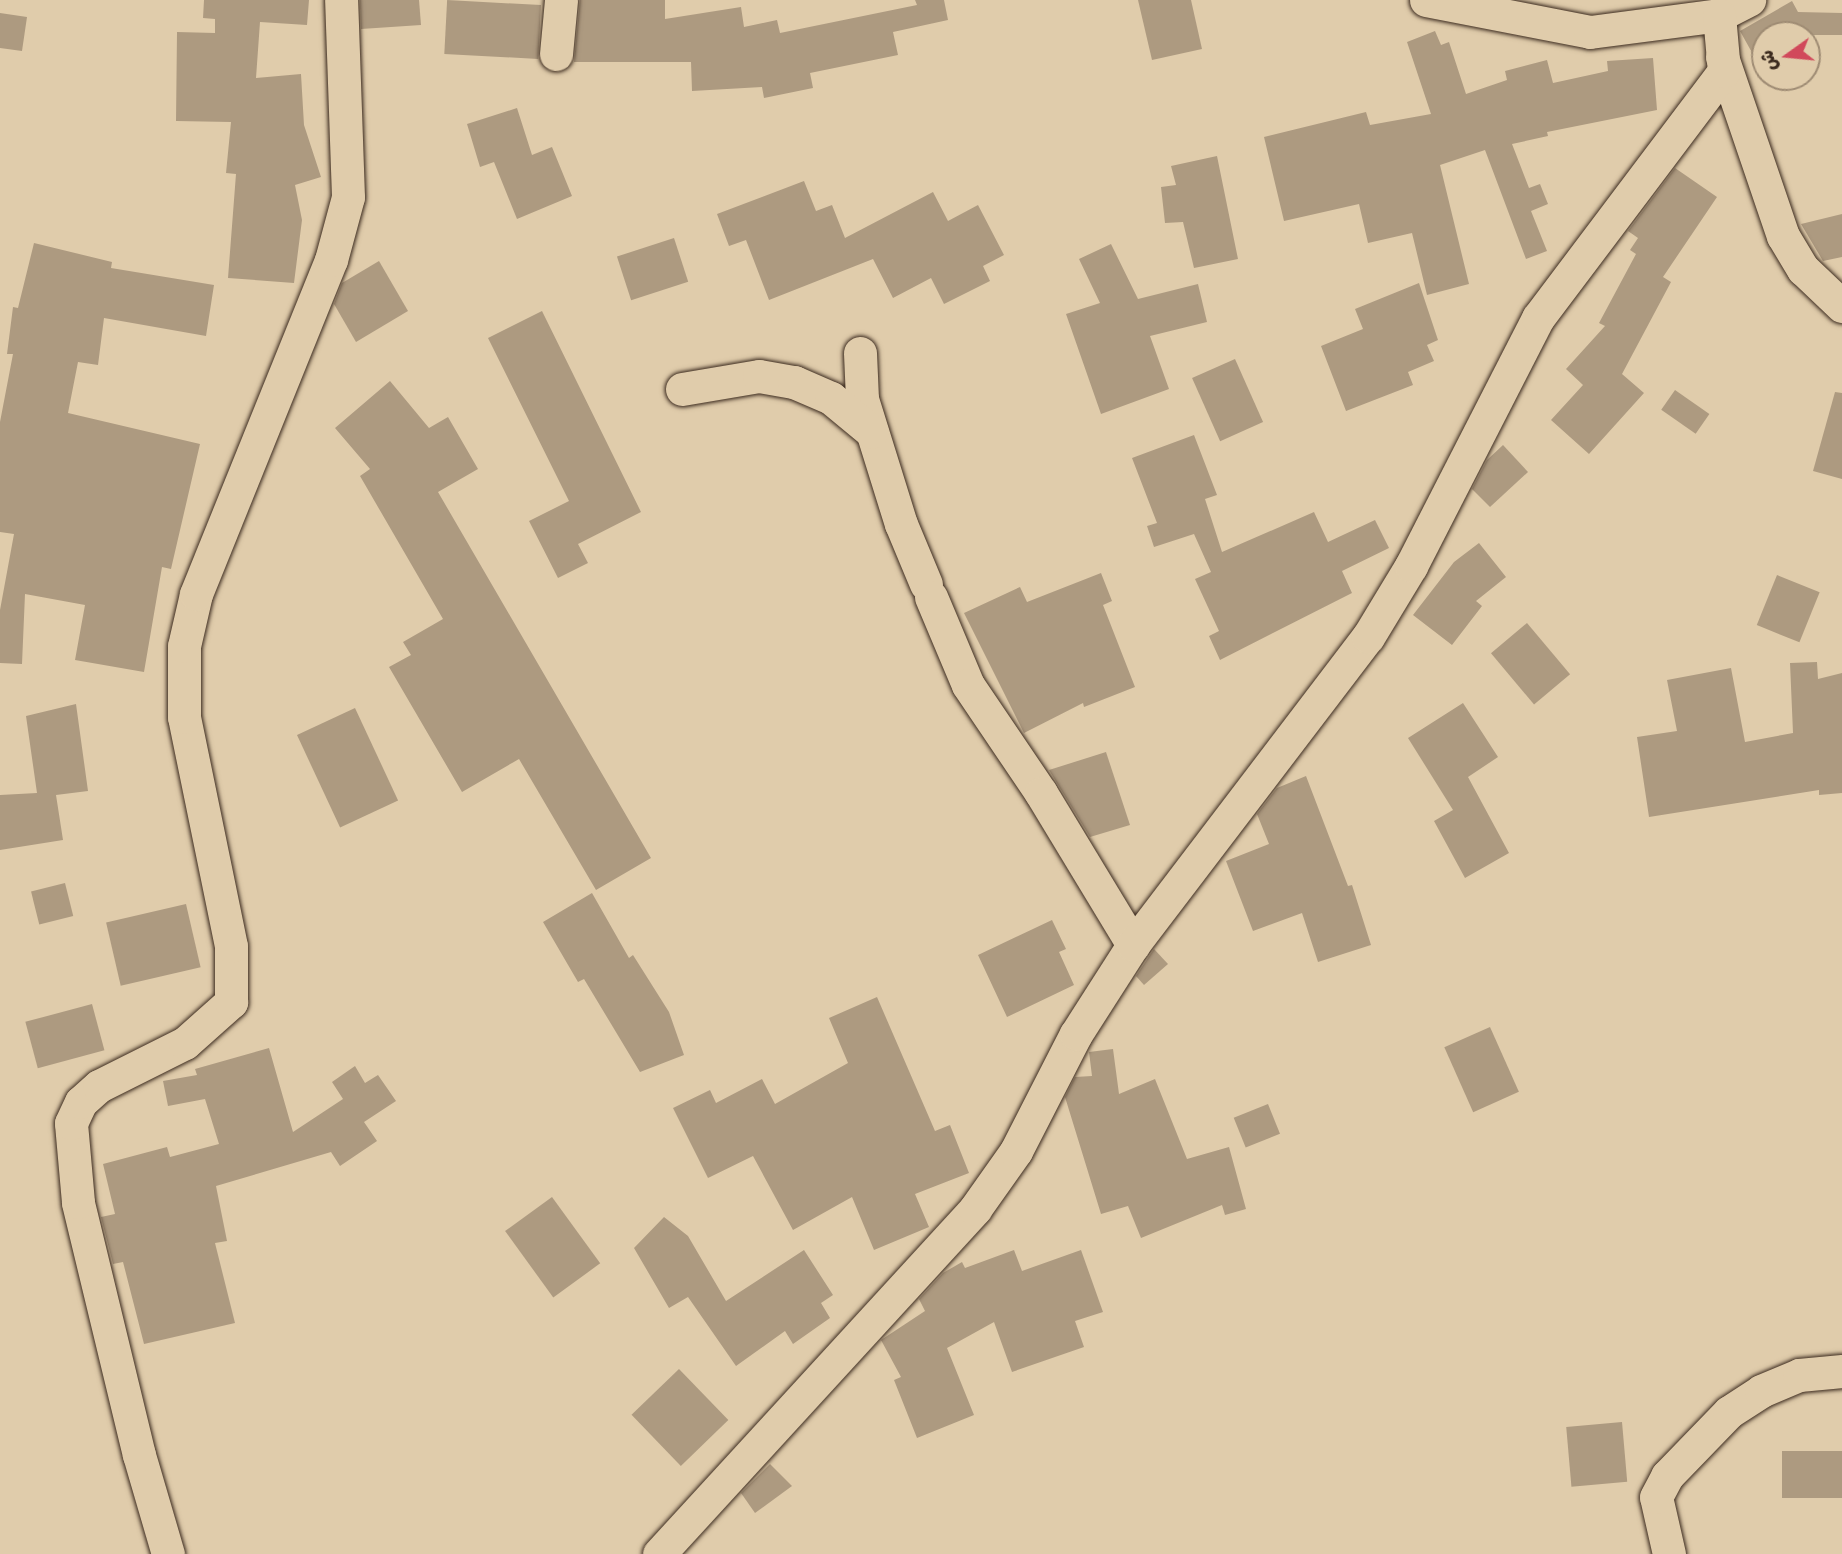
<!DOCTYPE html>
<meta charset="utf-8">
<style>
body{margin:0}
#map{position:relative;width:1842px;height:1554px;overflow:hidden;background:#e0ccab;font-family:Delius,"Playpen Sans Arabic",sans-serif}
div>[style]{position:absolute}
.building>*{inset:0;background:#ad9a80;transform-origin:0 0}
.roads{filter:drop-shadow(0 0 2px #3b2a1e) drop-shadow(0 0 2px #3b2a1e)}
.minor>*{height:33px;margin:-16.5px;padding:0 16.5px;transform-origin:16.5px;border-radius:16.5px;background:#e0ccab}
span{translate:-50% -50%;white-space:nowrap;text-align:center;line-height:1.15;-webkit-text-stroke:5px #e0ccab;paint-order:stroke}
.north{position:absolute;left:1751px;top:21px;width:70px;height:70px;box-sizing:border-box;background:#e0ccab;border:2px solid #9e8b73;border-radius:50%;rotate:255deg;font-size:19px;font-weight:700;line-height:28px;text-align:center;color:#3b2a1e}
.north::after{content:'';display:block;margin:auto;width:24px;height:32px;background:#d1495b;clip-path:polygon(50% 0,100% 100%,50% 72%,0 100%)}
</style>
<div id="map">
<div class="building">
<div style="clip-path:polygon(204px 0,309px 0,307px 25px,260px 22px,256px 78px,301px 74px,304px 125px,321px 177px,295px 185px,302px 220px,294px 283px,228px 278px,236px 174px,226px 173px,231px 122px,176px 121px,177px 32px,215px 33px,215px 19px,203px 18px)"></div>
<div style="clip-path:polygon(360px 0,419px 0,421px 25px,361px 29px)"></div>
<div style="clip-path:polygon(580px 0,665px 0,665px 19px,741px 7px,744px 27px,777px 20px,780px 33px,917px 5px,915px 0,944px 0,948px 20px,893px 32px,898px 55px,810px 73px,813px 88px,764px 98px,762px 87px,692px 91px,691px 62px,574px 62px)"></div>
<div style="clip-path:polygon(1138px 0,1191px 0,1202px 49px,1152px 60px)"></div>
<div style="clip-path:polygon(1792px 1px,1798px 12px,1842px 13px,1842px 35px,1765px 35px,1765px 76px,1740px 31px)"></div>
<div style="left:541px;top:5px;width:54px;height:94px;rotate:93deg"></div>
<div style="clip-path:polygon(0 13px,27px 17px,22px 51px,0 48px)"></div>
<div style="clip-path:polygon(1435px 31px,1441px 45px,1449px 42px,1466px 94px,1507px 80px,1505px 71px,1547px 60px,1553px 83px,1608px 71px,1607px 61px,1653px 58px,1657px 110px,1547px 132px,1548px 136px,1512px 144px,1529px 188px,1540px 184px,1548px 204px,1531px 211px,1547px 251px,1526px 259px,1485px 150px,1440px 165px,1469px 284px,1427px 295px,1412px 233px,1368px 243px,1359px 204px,1284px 221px,1264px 137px,1366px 112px,1370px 125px,1431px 114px,1407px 42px)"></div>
<div style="clip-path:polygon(517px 108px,532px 155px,552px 147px,572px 196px,517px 219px,494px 162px,480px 167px,467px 124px)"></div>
<div style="clip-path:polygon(1217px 156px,1238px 259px,1194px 268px,1183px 222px,1165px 223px,1161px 187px,1176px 185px,1171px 166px)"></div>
<div style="clip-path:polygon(1675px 168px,1717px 197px,1663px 277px,1671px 282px,1622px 374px,1644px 393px,1589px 454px,1551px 420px,1583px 385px,1566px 369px,1605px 326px,1599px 323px,1636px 254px,1630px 250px,1638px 238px,1628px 231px)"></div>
<div style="clip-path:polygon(804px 181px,816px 211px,832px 205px,845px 238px,933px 192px,948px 221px,978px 205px,1004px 255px,983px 266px,990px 281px,944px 304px,931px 278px,893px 298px,873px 259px,769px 300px,746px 240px,729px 246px,717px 214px)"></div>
<div style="clip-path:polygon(1842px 214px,1842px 257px,1823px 261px,1801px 224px)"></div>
<div style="left:674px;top:238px;width:46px;height:60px;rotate:72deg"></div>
<div style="clip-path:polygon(34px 243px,112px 262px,111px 268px,214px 285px,206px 336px,104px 318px,98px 365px,78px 362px,68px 413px,200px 444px,171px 569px,162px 567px,144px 672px,75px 660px,85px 605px,25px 594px,22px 664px,0 663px,0 610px,14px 534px,0 532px,0 422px,13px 354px,7px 354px,13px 307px,18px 308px)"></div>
<div style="clip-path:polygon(1111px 244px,1138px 299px,1198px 284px,1207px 322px,1150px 336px,1169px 389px,1101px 414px,1066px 314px,1100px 303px,1079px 259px)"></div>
<div style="clip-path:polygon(379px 261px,408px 311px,356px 342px,334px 304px,342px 283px)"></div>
<div style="clip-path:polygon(1419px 283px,1438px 340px,1427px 345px,1434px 361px,1408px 372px,1413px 385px,1346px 411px,1321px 346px,1363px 329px,1355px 309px)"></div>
<div style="clip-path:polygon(542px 311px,641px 512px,578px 544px,588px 563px,558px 578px,529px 521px,569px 501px,488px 338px)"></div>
<div style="left:1235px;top:359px;width:69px;height:47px;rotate:66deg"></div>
<div style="clip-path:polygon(390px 381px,429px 428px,448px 417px,478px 469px,438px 492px,651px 858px,596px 890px,519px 759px,462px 792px,389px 667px,411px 655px,403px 642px,443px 619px,360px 476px,370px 469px,335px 428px)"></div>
<div style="left:1675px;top:390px;width:42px;height:24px;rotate:35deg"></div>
<div style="clip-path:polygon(1835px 392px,1842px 393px,1842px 479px,1813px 471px)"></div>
<div style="clip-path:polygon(1194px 435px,1217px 495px,1205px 499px,1222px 552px,1314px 512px,1328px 542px,1375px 520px,1389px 548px,1342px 571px,1352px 593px,1220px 660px,1209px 636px,1219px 631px,1195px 579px,1211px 572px,1194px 534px,1154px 547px,1147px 526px,1157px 523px,1132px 458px)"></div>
<div style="clip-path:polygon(1503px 445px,1528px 472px,1490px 507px,1472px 489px,1487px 460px)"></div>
<div style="clip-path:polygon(1479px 543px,1506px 577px,1476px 601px,1482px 606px,1452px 645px,1413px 615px,1454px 562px)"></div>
<div style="clip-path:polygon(1101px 573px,1112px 601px,1103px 605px,1135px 687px,1084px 707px,1083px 703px,1024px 733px,964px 613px,1020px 587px,1027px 602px)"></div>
<div style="left:1777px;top:575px;width:46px;height:54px;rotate:22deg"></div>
<div style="left:1527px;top:623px;width:67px;height:47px;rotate:50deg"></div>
<div style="clip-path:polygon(1817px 662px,1818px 679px,1842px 673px,1842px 793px,1819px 795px,1819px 790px,1649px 817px,1637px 737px,1677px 731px,1667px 680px,1731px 668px,1745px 742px,1793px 733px,1790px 663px)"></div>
<div style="clip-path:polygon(1463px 703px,1498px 757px,1468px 777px,1509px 853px,1465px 878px,1434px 821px,1453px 810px,1408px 738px)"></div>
<div style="clip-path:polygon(76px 704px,88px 791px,56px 795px,63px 840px,0 850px,0 795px,37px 793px,26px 716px)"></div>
<div style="left:355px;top:708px;width:102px;height:64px;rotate:65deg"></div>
<div style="clip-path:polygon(1106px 752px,1130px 825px,1090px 837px,1049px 770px)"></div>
<div style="clip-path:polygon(1306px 776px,1348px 886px,1352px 885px,1371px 945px,1318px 962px,1302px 913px,1253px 931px,1226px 861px,1269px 844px,1257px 814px,1277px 788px)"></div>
<div style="left:65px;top:883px;width:34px;height:35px;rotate:76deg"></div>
<div style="clip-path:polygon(592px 893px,629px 958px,633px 955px,669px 1012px,684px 1055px,640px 1072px,584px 979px,578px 982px,543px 922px)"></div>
<div style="left:186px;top:904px;width:65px;height:82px;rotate:77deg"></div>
<div style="clip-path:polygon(1052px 920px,1066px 949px,1059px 952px,1074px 985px,1007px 1017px,978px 955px)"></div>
<div style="clip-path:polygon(1154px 949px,1168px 964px,1144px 985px,1136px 976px)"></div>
<div style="clip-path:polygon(877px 997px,935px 1131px,950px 1125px,969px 1173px,915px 1194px,929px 1227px,874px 1250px,852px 1197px,793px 1230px,753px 1156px,708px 1178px,673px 1108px,710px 1090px,716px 1103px,762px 1079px,775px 1104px,848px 1063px,829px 1018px)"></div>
<div style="left:92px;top:1004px;width:48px;height:69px;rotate:75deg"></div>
<div style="left:1490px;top:1027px;width:71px;height:50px;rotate:66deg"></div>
<div style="clip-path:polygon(269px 1048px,293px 1132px,343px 1099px,332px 1082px,355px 1066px,365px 1083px,378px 1075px,396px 1101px,364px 1122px,377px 1141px,340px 1166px,331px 1152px,216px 1186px,227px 1241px,215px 1243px,235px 1323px,144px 1344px,123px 1262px,113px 1264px,101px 1217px,115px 1214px,103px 1164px,167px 1147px,170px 1157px,219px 1144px,205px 1099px,168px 1106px,163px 1081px,197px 1075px,195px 1069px)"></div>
<div style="clip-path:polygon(1113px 1049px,1119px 1094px,1155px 1079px,1187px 1159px,1229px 1147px,1246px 1209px,1225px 1215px,1222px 1205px,1141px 1238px,1128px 1206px,1101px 1214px,1065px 1097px,1075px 1077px,1092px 1076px,1089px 1052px)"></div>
<div style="left:1268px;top:1104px;width:32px;height:37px;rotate:68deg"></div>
<div style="left:552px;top:1197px;width:82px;height:58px;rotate:54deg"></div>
<div style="clip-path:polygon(664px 1217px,688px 1236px,726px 1301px,804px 1250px,833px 1295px,821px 1303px,830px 1318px,793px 1344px,785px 1331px,736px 1366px,688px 1297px,669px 1308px,634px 1248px)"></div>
<div style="clip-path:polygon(1014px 1250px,1022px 1271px,1081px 1250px,1103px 1312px,1075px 1321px,1084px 1347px,1012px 1372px,994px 1322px,947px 1348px,974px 1415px,917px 1438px,894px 1380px,901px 1377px,881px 1340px,925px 1311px,919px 1299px,943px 1273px,962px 1262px,965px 1268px)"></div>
<div style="left:679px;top:1369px;width:71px;height:66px;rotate:46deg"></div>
<div style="left:1622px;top:1422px;width:60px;height:56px;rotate:85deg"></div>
<div style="left:1842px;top:1451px;width:47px;height:60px;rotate:90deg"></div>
<div style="clip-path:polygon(770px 1464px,792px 1486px,755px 1513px,741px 1493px)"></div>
</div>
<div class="roads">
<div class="minor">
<div style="left:1426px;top:0;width:167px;rotate:11deg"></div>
<div style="left:1590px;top:32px;width:130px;rotate:-7.5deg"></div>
<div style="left:1719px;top:15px;width:34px;rotate:-27deg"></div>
<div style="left:556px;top:54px;width:54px;rotate:-84.7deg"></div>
<div style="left:1722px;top:57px;width:189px;rotate:71.2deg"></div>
<div style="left:1783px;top:236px;width:39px;rotate:59deg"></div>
<div style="left:1803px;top:269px;width:54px;rotate:43.5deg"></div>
<div style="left:860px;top:353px;width:46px;rotate:87.5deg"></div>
<div style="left:862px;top:399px;width:131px;rotate:72.7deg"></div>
<div style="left:901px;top:524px;width:65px;rotate:67.4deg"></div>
<div style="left:682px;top:389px;width:78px;rotate:-9.6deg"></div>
<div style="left:759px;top:376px;width:36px;rotate:10deg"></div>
<div style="left:794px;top:382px;width:40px;rotate:23.4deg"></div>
<div style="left:831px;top:398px;width:53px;rotate:39.7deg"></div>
<div style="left:931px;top:597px;width:95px;rotate:67.2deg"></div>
<div style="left:968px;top:685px;width:130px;rotate:55.9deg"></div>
<div style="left:1041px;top:793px;width:178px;rotate:58.8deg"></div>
<div style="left:168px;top:1554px;width:103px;rotate:-106.3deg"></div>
<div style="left:139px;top:1455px;width:260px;rotate:-103.6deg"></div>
<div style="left:78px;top:1202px;width:79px;rotate:-95.1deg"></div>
<div style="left:71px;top:1123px;width:23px;rotate:-65deg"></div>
<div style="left:81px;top:1102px;width:24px;rotate:-42deg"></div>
<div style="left:99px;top:1086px;width:96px;rotate:-26.6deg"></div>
<div style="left:185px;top:1043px;width:62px;rotate:-41.7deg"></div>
<div style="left:231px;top:1002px;width:56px;rotate:-90deg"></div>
<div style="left:231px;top:946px;width:234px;rotate:-101.6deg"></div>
<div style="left:184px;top:717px;width:71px;rotate:-90deg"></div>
<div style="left:184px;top:646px;width:53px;rotate:-77deg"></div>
<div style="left:196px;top:594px;width:360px;rotate:-68deg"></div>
<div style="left:331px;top:260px;width:65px;rotate:-74.9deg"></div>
<div style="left:348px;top:197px;width:197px;rotate:-92deg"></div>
<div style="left:659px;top:1554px;width:468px;rotate:-47.5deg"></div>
<div style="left:975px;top:1209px;width:71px;rotate:-54.7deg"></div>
<div style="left:1016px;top:1151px;width:131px;rotate:-62.9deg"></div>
<div style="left:1076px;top:1034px;width:106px;rotate:-57.4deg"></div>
<div style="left:1133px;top:945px;width:387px;rotate:-52.7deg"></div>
<div style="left:1368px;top:637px;width:83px;rotate:-58.8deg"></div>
<div style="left:1411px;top:566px;width:279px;rotate:-62.9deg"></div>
<div style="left:1538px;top:318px;width:309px;rotate:-53deg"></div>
<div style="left:1724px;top:71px;width:56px;rotate:-95.1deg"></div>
<div style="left:1669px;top:1554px;width:58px;rotate:-102.8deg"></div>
<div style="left:1656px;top:1497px;width:24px;rotate:-62deg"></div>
<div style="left:1667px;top:1476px;width:89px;rotate:-45.9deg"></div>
<div style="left:1729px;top:1412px;width:38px;rotate:-33deg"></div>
<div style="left:1761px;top:1391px;width:41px;rotate:-22.8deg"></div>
<div style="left:1799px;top:1375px;width:43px;rotate:-5.3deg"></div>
</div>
</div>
<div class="north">ش</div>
</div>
